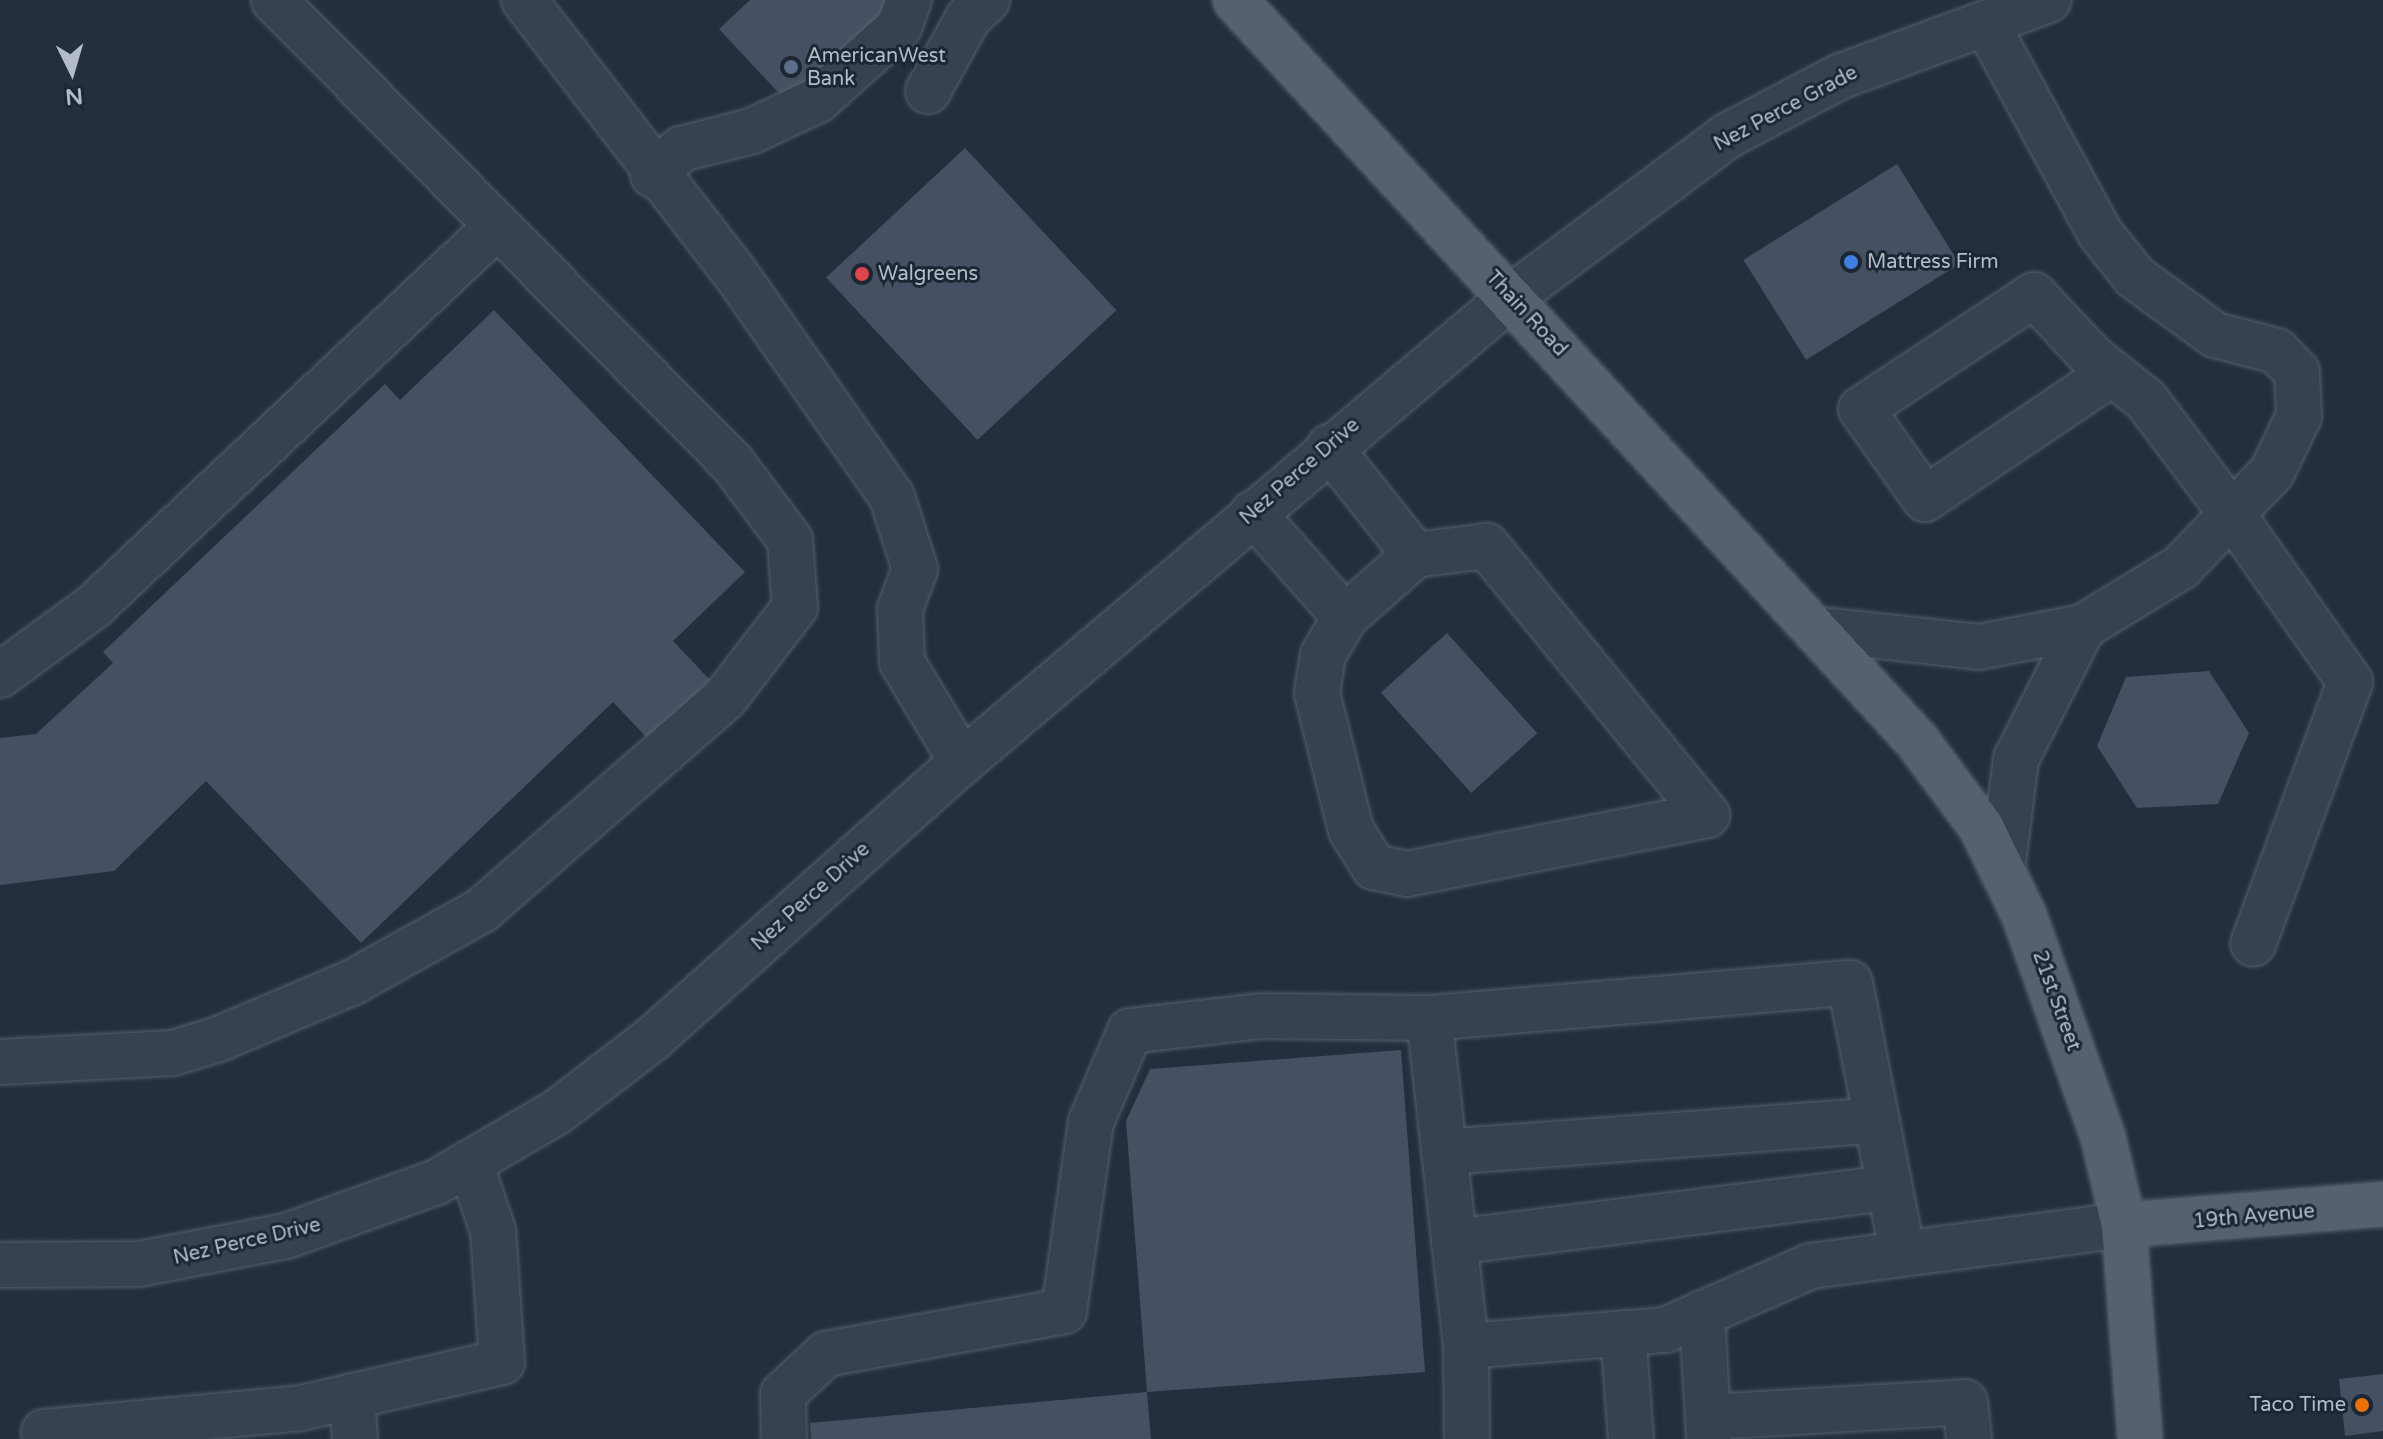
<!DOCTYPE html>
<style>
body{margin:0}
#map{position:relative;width:2383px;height:1439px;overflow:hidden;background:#242f3e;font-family:"Varela Round",sans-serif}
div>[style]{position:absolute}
.building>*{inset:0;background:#455162;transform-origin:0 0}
.roads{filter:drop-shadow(0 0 2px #565f6c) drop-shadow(0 0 2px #565f6c)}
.minor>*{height:44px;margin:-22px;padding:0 22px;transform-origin:22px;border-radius:22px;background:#38414e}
.major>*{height:44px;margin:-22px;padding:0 22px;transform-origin:22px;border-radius:22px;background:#56606e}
.dots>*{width:22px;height:22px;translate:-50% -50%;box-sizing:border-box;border:4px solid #1d2633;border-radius:50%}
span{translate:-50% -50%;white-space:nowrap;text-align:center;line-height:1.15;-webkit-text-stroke:6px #1d2633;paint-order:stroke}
.poi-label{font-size:20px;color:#b4bcc9}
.left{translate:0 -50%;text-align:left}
.right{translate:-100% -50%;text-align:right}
.street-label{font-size:20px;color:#b4bcc9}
.north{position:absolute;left:32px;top:32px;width:80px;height:80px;-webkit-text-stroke:6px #1d2633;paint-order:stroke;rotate:175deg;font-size:22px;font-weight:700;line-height:32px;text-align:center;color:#b4bcc9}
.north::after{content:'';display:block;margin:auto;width:28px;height:36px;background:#b4bcc9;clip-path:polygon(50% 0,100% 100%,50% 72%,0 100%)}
</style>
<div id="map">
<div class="building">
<div style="clip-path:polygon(750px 0,893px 0,896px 3px,789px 104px,719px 29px)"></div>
<div style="left:965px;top:148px;width:222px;height:190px;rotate:47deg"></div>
<div style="left:1897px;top:164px;width:118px;height:181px;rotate:58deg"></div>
<div style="clip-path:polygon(494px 310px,745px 572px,673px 641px,710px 680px,648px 739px,613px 702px,361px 943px,206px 781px,114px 871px,0 885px,0 738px,36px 734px,113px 663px,103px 652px,385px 384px,400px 400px)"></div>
<div style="left:1447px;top:633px;width:135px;height:89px;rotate:48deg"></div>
<div style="clip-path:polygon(2209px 671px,2249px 733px,2218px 804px,2137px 808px,2097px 746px,2126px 677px)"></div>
<div style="clip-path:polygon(1401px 1050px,1425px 1372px,1147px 1392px,1126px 1121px,1150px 1069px)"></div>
<div style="clip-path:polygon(2383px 1374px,2383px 1431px,2345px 1436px,2339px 1379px)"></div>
<div style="clip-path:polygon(1147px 1392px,1151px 1439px,811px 1439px,810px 1423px)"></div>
</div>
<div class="roads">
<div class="minor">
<div style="left:524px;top:0;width:345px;rotate:52.3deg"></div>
<div style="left:735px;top:273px;width:274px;rotate:55deg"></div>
<div style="left:892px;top:497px;width:76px;rotate:72.3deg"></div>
<div style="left:915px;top:569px;width:43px;rotate:110.6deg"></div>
<div style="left:900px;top:609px;width:53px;rotate:87.8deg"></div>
<div style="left:902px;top:662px;width:117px;rotate:59deg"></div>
<div style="left:928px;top:91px;width:83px;rotate:-61.3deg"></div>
<div style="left:968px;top:18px;width:26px;rotate:-43deg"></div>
<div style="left:653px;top:175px;width:38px;rotate:-43deg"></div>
<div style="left:681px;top:149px;width:73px;rotate:-14.2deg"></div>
<div style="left:752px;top:131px;width:73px;rotate:-25.2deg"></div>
<div style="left:818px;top:100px;width:109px;rotate:-42deg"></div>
<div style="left:899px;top:27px;width:29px;rotate:-70deg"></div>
<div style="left:2112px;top:373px;width:225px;rotate:146deg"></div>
<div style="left:1925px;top:499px;width:110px;rotate:-125.4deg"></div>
<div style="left:1861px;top:409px;width:207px;rotate:-33.4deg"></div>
<div style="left:2034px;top:295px;width:85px;rotate:46.9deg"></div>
<div style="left:2092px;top:357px;width:26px;rotate:39deg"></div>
<div style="left:2112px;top:373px;width:43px;rotate:38.5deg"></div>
<div style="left:2146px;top:400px;width:143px;rotate:53deg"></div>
<div style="left:2232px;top:514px;width:205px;rotate:54.9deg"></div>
<div style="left:2350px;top:682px;width:279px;rotate:110.3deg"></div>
<div style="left:1253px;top:513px;width:139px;rotate:48.5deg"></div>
<div style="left:1345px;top:617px;width:94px;rotate:-41.5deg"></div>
<div style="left:1415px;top:555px;width:138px;rotate:-128.5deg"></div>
<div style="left:1345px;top:617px;width:44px;rotate:120.1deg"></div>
<div style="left:1323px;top:655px;width:38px;rotate:99deg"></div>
<div style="left:1317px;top:693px;width:141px;rotate:76.1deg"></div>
<div style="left:1351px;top:830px;width:44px;rotate:58.1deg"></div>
<div style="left:1374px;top:867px;width:34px;rotate:12deg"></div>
<div style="left:1407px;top:874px;width:306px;rotate:-11.1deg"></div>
<div style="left:1707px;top:815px;width:348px;rotate:-129.3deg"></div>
<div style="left:1487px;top:546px;width:73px;rotate:172.9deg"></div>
<div style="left:1814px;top:629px;width:166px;rotate:6.2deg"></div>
<div style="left:1979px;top:647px;width:106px;rotate:-10.9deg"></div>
<div style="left:2083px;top:627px;width:115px;rotate:-31.5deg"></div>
<div style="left:2181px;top:567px;width:132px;rotate:-46.2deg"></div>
<div style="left:2272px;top:472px;width:62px;rotate:-64.3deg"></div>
<div style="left:2299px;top:416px;width:44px;rotate:-92.6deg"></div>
<div style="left:2297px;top:372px;width:29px;rotate:-134deg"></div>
<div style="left:2277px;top:351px;width:64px;rotate:-165.5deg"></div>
<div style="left:2215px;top:335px;width:99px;rotate:-144.1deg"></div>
<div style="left:2135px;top:277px;width:56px;rotate:-128.5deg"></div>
<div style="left:2100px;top:233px;width:239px;rotate:-118.5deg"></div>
<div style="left:0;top:675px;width:115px;rotate:-36.2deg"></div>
<div style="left:93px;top:607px;width:551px;rotate:-43.31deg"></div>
<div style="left:2002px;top:871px;width:113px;rotate:-82.9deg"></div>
<div style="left:2016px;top:759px;width:148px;rotate:-63.1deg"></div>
<div style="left:0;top:1062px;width:173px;rotate:-3deg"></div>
<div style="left:173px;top:1053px;width:48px;rotate:-16.9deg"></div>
<div style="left:219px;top:1039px;width:143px;rotate:-23deg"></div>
<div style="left:351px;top:983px;width:150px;rotate:-29.1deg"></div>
<div style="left:482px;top:910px;width:322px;rotate:-41.1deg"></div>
<div style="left:725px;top:698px;width:115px;rotate:-52.4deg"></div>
<div style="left:795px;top:607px;width:67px;rotate:-94.3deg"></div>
<div style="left:790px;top:540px;width:95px;rotate:-126.9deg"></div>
<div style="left:733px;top:464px;width:653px;rotate:-134.69deg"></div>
<div style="left:1444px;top:1152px;width:434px;rotate:-4.2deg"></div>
<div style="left:1454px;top:1242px;width:439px;rotate:-7.1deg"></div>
<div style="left:0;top:1265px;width:139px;rotate:-0.4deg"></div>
<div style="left:139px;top:1264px;width:150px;rotate:-10.8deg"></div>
<div style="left:286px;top:1236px;width:160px;rotate:-19.7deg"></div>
<div style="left:437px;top:1182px;width:139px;rotate:-30.3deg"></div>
<div style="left:557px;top:1112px;width:120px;rotate:-37.5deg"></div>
<div style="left:652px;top:1039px;width:416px;rotate:-41.8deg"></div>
<div style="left:962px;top:762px;width:719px;rotate:-40.26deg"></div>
<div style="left:1511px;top:297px;width:269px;rotate:-36.7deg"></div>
<div style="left:1727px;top:136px;width:129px;rotate:-27.8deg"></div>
<div style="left:1841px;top:76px;width:221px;rotate:-20.1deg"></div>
<div style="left:1702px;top:1313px;width:126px;rotate:86.8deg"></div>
<div style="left:1623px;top:1333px;width:106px;rotate:85.7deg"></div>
<div style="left:1466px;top:1346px;width:200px;rotate:-4.6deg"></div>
<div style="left:1665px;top:1330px;width:159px;rotate:-23.7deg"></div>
<div style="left:1811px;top:1266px;width:316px;rotate:-7.5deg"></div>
<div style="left:352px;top:1396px;width:43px;rotate:86deg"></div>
<div style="left:1708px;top:1417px;width:257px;rotate:-3.3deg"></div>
<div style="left:1965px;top:1402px;width:37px;rotate:84deg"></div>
<div style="left:45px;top:1439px;width:7px;rotate:-98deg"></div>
<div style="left:44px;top:1432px;width:258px;rotate:-5.3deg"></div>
<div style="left:301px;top:1408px;width:206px;rotate:-12.9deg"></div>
<div style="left:502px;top:1362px;width:131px;rotate:-93.9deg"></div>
<div style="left:493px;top:1231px;width:72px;rotate:-108.7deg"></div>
<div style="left:784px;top:1439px;width:45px;rotate:-91.3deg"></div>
<div style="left:783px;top:1394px;width:59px;rotate:-42.9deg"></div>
<div style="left:826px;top:1354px;width:242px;rotate:-10.2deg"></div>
<div style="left:1064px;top:1311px;width:191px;rotate:-81.9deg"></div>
<div style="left:1091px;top:1122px;width:99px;rotate:-66.8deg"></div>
<div style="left:1130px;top:1031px;width:133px;rotate:-6.5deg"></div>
<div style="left:1262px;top:1016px;width:167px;rotate:0.7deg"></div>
<div style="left:1467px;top:1439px;width:93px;rotate:-90.6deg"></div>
<div style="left:1466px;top:1346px;width:330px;rotate:-96.4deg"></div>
<div style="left:1429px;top:1018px;width:422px;rotate:-4.8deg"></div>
<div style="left:1850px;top:983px;width:273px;rotate:79deg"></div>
</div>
<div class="major">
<div style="left:1235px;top:0;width:1007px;rotate:47.37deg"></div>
<div style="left:1917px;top:741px;width:107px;rotate:53.3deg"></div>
<div style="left:1981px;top:827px;width:98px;rotate:64deg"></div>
<div style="left:2024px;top:915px;width:236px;rotate:70.4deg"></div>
<div style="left:2103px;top:1137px;width:90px;rotate:76.6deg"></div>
<div style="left:2124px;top:1225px;width:215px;rotate:85.7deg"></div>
<div style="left:2124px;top:1225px;width:260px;rotate:-4.6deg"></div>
</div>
</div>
<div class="dots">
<div style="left:791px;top:67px;background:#5c6f8a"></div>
<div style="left:1851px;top:262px;background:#3f7fe0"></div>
<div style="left:862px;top:274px;background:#e0444e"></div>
<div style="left:2362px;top:1405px;background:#e8710a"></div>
</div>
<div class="poi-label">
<span class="left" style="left:807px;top:68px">AmericanWest<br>Bank</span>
<span class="left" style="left:1867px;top:262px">Mattress Firm</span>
<span class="left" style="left:878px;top:274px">Walgreens</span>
<span class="right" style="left:2346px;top:1405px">Taco Time</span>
</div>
<div class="street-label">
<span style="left:1786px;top:109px;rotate:-28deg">Nez Perce Grade</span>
<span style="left:1526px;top:314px;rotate:47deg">Thain Road</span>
<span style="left:1300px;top:472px;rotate:-41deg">Nez Perce Drive</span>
<span style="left:811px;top:897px;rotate:-42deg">Nez Perce Drive</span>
<span style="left:2056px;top:1001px;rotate:70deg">21st Street</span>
<span style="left:2254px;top:1217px;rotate:-5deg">19th Avenue</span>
<span style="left:247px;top:1242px;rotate:-13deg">Nez Perce Drive</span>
</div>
<div class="north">N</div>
</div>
